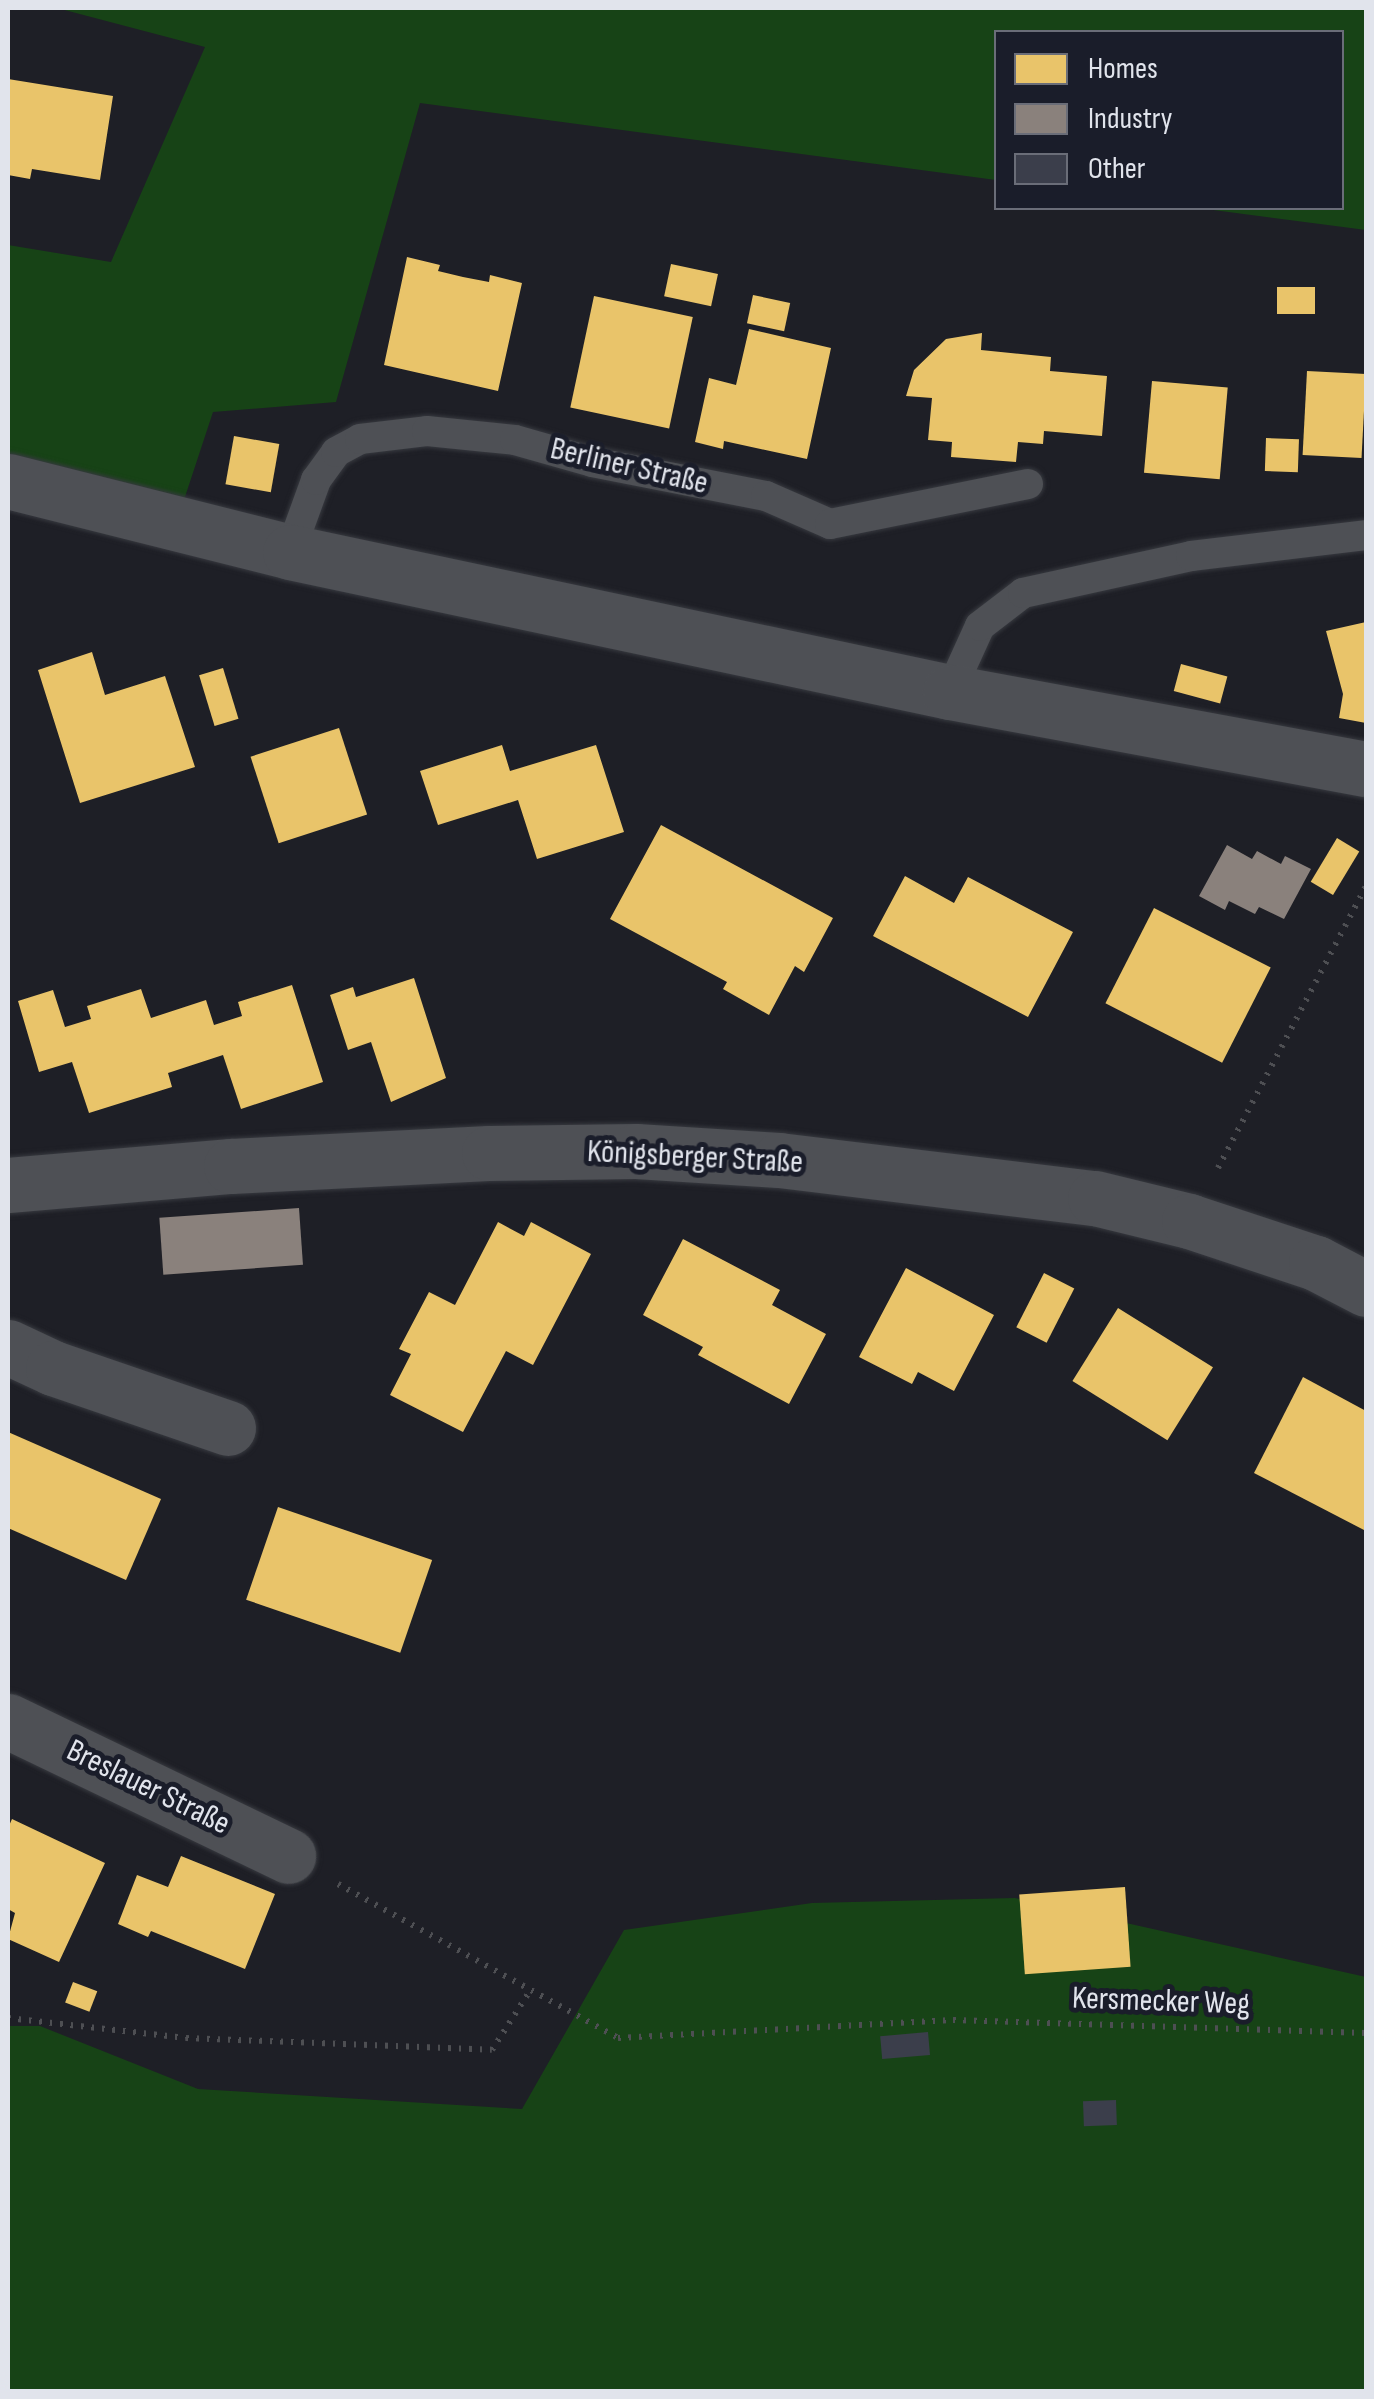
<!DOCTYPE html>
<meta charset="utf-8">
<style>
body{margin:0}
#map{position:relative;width:1374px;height:2399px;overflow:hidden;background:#1e1f26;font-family:"Sofia Sans Condensed",sans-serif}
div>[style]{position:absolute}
.green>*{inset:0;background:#174316}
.homes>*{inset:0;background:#e9c46a;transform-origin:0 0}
.industry>*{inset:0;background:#8a817c;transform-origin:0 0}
.building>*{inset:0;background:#3b3e4b;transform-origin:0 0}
.path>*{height:6px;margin-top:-3px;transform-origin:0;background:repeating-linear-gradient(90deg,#4e4f53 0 2.5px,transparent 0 10.5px)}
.roads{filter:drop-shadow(0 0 2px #37393f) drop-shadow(0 0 2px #37393f)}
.lane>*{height:30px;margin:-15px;padding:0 15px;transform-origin:15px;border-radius:15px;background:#4e5055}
.street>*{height:55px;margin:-27.5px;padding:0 27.5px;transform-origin:27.5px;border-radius:27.5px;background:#4e5055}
span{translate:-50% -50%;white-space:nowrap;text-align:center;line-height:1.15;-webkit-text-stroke:10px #1a1d2a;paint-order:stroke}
.street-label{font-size:32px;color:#e1e4ec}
.frame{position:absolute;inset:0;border:10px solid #e1e4ec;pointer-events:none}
.legend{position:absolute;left:994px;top:30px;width:350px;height:180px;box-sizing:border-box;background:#1a1d2a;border:2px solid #6a6d78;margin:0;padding:12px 18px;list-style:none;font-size:30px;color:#e1e4ec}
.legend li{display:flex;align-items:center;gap:20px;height:50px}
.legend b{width:50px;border:2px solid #6a6d78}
</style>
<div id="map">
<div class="green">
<div style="clip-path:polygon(57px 8px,1366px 8px,1366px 230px,1198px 208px,1342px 208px,1342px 32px,996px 32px,996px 180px,420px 103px,336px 402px,213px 412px,182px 506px,8px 463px,8px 245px,111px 262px,205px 47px)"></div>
<div style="clip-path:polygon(1015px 1898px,1366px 1977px,1366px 2391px,8px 2392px,8px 2026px,40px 2026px,198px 2089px,522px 2109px,624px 1930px,812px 1903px)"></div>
</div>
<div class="homes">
<div style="clip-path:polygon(8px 79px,113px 96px,100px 180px,32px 169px,30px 179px,8px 175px)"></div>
<div style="clip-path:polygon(407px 257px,440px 265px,438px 271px,463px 277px,489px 282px,490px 275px,522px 283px,498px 391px,384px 365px)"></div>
<div style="left:671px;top:264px;width:48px;height:33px;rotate:12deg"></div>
<div style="left:1277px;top:287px;width:38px;height:27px"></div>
<div style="left:753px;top:295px;width:38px;height:29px;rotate:12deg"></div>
<div style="left:594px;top:296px;width:101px;height:114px;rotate:12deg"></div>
<div style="clip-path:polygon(749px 329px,831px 348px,807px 459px,724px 441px,723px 449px,695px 442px,709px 378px,736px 385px)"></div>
<div style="clip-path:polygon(982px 333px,981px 350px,1051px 357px,1050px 371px,1107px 376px,1102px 436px,1044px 431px,1043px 444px,1018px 442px,1016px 462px,951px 457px,952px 442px,928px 440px,932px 398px,906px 396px,914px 370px,946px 339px)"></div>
<div style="left:1307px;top:371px;width:59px;height:84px;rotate:3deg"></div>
<div style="left:1152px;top:381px;width:76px;height:92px;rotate:5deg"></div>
<div style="left:234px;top:436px;width:46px;height:49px;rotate:10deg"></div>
<div style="left:1266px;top:438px;width:33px;height:33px;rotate:2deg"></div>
<div style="clip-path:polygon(1366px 622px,1366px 723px,1339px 718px,1343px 694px,1326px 631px)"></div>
<div style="clip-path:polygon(92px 652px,105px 695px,165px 676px,195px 767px,80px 803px,38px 670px)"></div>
<div style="left:1181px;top:664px;width:48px;height:28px;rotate:15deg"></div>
<div style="left:223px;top:668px;width:53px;height:25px;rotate:73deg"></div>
<div style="left:339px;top:728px;width:91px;height:93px;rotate:72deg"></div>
<div style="clip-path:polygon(502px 745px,510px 771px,596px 745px,624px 832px,537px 859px,518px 800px,438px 825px,420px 771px)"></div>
<div style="clip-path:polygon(661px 825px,833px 918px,804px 972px,795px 966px,769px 1015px,723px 989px,727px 982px,610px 919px)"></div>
<div style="left:1337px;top:838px;width:26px;height:51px;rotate:31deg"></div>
<div style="clip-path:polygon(905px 876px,954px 903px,968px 877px,1073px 932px,1028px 1017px,873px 936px)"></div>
<div style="left:1154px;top:908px;width:131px;height:107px;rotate:27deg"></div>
<div style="clip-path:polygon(414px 978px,446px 1078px,391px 1102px,371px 1042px,348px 1050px,330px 995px,353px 987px,356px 997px)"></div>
<div style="clip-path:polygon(292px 985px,323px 1082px,241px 1109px,223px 1055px,168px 1073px,172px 1087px,89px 1113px,72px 1062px,39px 1072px,18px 1001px,53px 990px,65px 1027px,91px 1019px,87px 1006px,141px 989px,151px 1018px,206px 1000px,214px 1025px,242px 1016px,238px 1002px)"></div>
<div style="clip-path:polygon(498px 1222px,524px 1236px,531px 1222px,591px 1254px,533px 1365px,506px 1351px,463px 1432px,390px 1395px,411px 1354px,399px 1349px,429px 1292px,455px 1305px)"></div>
<div style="clip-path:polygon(683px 1239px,780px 1290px,772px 1305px,826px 1334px,789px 1404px,698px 1355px,703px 1347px,643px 1315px)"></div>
<div style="clip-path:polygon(906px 1268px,994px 1315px,954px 1391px,918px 1372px,912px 1384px,859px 1357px)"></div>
<div style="left:1044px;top:1273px;width:34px;height:61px;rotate:27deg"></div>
<div style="left:1118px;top:1308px;width:112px;height:86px;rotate:32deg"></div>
<div style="clip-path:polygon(1303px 1377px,1366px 1411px,1364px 1530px,1254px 1473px)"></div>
<div style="clip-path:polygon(8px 1432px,161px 1499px,126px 1580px,8px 1528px)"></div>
<div style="left:278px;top:1507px;width:163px;height:98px;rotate:19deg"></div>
<div style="clip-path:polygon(12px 1819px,105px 1863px,59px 1962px,8px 1939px,15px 1913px,8px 1909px,8px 1828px)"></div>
<div style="clip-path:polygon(181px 1856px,275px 1894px,245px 1969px,151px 1931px,148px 1937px,118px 1924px,137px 1875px,168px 1887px)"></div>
<div style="left:1125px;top:1887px;width:80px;height:106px;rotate:86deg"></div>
<div style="left:73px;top:1982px;width:26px;height:22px;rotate:21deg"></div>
</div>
<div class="industry">
<div style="clip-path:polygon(1227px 845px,1252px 859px,1257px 851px,1281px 864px,1285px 856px,1311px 869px,1284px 919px,1259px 907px,1255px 914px,1229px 901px,1225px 910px,1199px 896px)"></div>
<div style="left:299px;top:1208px;width:57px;height:140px;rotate:86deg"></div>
</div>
<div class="building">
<div style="left:928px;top:2032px;width:23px;height:48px;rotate:85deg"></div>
<div style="left:1116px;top:2100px;width:25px;height:33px;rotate:88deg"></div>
</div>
<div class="path">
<div style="left:1218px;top:1168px;width:318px;rotate:-62.3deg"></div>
<div style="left:338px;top:1884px;width:320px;rotate:28.8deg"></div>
<div style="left:618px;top:2038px;width:335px;rotate:-3.1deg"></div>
<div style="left:953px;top:2020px;width:413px;rotate:1.8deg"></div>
<div style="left:8px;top:2018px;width:179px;rotate:6.4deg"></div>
<div style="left:186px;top:2038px;width:306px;rotate:2.2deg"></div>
<div style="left:492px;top:2050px;width:72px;rotate:-57.4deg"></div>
</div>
<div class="roads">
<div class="lane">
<div style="left:290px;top:552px;width:77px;rotate:-70.1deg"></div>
<div style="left:316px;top:480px;width:34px;rotate:-54deg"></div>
<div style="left:336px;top:452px;width:27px;rotate:-28deg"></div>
<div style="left:360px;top:439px;width:67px;rotate:-6.8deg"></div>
<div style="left:427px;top:431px;width:88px;rotate:5.8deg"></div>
<div style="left:515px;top:440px;width:80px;rotate:15.9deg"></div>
<div style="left:592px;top:462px;width:177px;rotate:11.1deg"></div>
<div style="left:766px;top:496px;width:70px;rotate:23.6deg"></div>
<div style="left:830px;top:524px;width:202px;rotate:-11.4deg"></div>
<div style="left:950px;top:692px;width:72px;rotate:-65.6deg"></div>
<div style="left:980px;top:626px;width:54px;rotate:-37.5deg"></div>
<div style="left:1023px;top:593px;width:172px;rotate:-12.4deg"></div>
<div style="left:1191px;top:556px;width:176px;rotate:-6.8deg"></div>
</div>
<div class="street">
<div style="left:8px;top:481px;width:291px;rotate:14.1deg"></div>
<div style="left:290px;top:552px;width:675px;rotate:11.98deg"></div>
<div style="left:950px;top:692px;width:423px;rotate:10.5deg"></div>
<div style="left:8px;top:1185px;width:224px;rotate:-4.9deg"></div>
<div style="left:231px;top:1166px;width:258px;rotate:-2.9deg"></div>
<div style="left:489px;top:1153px;width:147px;rotate:-0.8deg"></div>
<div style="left:636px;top:1151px;width:143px;rotate:3.6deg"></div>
<div style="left:779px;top:1160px;width:318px;rotate:6.9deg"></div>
<div style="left:1095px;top:1198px;width:97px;rotate:13.7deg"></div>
<div style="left:1189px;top:1221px;width:134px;rotate:18.3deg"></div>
<div style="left:1316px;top:1263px;width:56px;rotate:27.5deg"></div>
<div style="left:8px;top:1347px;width:50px;rotate:25deg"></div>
<div style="left:53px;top:1368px;width:185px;rotate:18.9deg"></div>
<div style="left:8px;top:1721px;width:311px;rotate:25.7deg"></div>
</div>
</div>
<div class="street-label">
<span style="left:629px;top:467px;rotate:13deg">Berliner Straße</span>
<span style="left:695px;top:1158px;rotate:3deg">Königsberger Straße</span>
<span style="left:148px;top:1788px;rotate:26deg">Breslauer Straße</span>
<span style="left:1161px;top:2002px;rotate:2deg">Kersmecker Weg</span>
</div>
<div class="frame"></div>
<ul class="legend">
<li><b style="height:28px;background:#e9c46a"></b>Homes</li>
<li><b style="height:28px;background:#8a817c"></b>Industry</li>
<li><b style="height:28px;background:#3b3e4b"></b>Other</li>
</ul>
</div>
